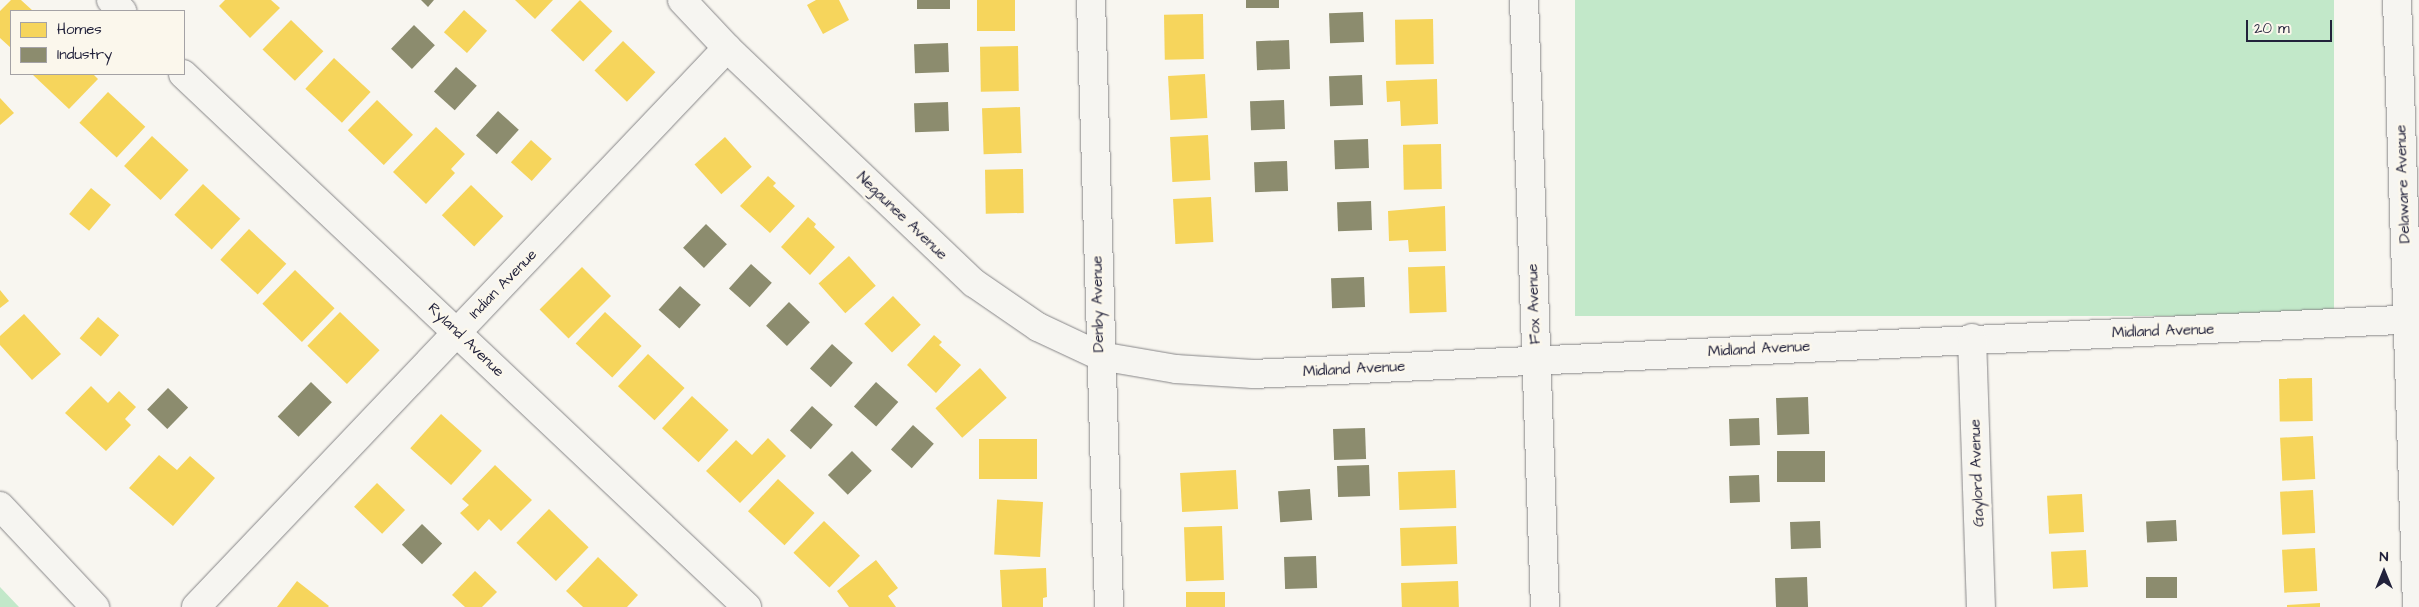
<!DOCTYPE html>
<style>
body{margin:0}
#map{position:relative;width:2419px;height:607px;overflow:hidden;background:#f8f6f0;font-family:"Architects Daughter",sans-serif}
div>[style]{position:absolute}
.green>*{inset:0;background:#c2e8c9;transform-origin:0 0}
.homes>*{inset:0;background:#f6d55c;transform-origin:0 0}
.industry>*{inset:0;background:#8c8c6e;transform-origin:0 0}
.roads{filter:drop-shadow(0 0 1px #878688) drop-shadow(0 0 1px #878688)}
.minor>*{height:28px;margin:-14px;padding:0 14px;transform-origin:14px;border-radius:14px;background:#f6f5f1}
span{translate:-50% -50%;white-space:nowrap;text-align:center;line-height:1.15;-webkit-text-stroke:5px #fbf7ec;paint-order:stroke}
.street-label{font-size:15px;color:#22223b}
.legend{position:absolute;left:10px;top:10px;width:175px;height:65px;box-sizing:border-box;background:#fbf7ec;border:1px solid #a4a2a5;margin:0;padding:6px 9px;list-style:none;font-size:15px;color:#22223b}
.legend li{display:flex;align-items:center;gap:10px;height:25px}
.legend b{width:25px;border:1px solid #a4a2a5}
.north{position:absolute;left:2359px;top:547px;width:50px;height:50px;-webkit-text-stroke:4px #fbf7ec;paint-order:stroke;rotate:0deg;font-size:14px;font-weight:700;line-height:20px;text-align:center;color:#22223b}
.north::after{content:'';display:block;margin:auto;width:18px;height:22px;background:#22223b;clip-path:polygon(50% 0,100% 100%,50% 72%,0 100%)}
.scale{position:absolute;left:2246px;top:20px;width:86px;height:22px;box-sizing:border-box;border:2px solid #22223b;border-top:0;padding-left:6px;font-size:15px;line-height:18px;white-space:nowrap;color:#22223b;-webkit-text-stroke:4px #fbf7ec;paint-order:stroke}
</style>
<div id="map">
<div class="green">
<div style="left:1575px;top:0;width:759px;height:316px"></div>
<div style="clip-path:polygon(0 587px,19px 607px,0 607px)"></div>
</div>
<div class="homes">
<div style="clip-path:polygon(11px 0,21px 0,33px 11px,11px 11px,11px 48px,0 38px,0 11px)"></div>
<div style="clip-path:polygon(225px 0,271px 0,280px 8px,250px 38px,219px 6px)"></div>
<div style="clip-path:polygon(515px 0,553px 0,535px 19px)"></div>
<div style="left:580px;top:0;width:45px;height:42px;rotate:44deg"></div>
<div style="clip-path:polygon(816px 0,839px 0,849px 20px,823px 34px,807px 5px)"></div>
<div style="left:977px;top:0;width:38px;height:31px"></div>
<div style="left:464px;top:10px;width:31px;height:30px;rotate:42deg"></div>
<div style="left:1203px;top:14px;width:45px;height:39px;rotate:89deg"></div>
<div style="left:1433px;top:19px;width:45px;height:38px;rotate:89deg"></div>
<div style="left:291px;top:20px;width:45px;height:41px;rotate:44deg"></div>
<div style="left:623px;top:41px;width:45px;height:41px;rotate:44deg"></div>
<div style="left:1018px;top:46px;width:45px;height:38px;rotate:89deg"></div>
<div style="left:334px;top:58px;width:50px;height:42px;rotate:43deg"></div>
<div style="clip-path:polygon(32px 74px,93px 74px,98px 79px,69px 109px)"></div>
<div style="left:1205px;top:74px;width:44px;height:37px;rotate:87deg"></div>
<div style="clip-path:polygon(1437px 79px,1438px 124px,1401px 126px,1400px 101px,1387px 102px,1386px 81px)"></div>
<div style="left:108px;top:92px;width:51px;height:42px;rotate:43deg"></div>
<div style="clip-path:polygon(0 98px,14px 113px,0 125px)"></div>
<div style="left:377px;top:100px;width:50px;height:42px;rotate:44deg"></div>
<div style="left:1020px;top:107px;width:46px;height:38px;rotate:88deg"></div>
<div style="clip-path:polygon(436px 127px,465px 154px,451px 169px,455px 173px,426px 204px,393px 172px)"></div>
<div style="left:1208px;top:135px;width:45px;height:38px;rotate:87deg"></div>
<div style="left:152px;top:136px;width:50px;height:41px;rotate:43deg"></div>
<div style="left:725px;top:137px;width:40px;height:41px;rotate:48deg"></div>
<div style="left:531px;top:140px;width:28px;height:30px;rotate:42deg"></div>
<div style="left:1441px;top:144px;width:45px;height:38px;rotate:89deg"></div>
<div style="left:1023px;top:169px;width:44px;height:38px;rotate:89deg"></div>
<div style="clip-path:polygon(768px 176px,776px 183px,773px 186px,795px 206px,770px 233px,740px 206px)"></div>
<div style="left:203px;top:184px;width:51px;height:42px;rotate:43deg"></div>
<div style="left:471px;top:185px;width:45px;height:42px;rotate:44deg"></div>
<div style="left:91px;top:188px;width:26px;height:34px;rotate:40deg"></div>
<div style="left:1211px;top:197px;width:45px;height:38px;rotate:87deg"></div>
<div style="clip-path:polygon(1445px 206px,1446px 251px,1409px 252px,1408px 240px,1389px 241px,1388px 211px)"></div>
<div style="clip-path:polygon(808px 217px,816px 224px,814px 227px,835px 247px,810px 275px,781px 247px)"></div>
<div style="left:249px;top:229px;width:51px;height:42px;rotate:43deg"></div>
<div style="left:849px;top:256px;width:40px;height:41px;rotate:48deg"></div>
<div style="left:1445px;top:266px;width:46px;height:37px;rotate:88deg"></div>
<div style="left:582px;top:267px;width:41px;height:60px;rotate:45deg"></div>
<div style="left:295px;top:270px;width:55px;height:47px;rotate:44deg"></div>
<div style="clip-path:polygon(0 290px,9px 301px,0 308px)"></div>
<div style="left:893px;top:296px;width:40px;height:40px;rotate:46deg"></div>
<div style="left:340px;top:312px;width:55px;height:47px;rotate:44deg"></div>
<div style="left:605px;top:312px;width:50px;height:43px;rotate:43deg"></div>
<div style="clip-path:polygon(24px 314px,61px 354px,32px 380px,0 345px,0 336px)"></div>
<div style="left:98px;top:317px;width:28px;height:28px;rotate:41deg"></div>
<div style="clip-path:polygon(934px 335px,942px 342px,939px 345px,961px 365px,936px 393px,907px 365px)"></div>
<div style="left:648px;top:354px;width:50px;height:44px;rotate:43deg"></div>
<div style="left:980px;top:368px;width:40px;height:60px;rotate:48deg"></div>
<div style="left:2312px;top:378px;width:43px;height:33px;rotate:89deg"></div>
<div style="clip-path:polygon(91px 386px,108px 403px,119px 391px,136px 407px,125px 419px,131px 425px,106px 451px,65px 413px)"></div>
<div style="left:692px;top:396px;width:50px;height:44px;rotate:43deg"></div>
<div style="left:441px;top:414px;width:55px;height:46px;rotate:42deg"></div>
<div style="left:2313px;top:436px;width:43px;height:33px;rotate:87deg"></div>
<div style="clip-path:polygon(768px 438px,786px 456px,740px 503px,706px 471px,736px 440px,752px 455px)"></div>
<div style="left:979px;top:439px;width:58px;height:40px"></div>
<div style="clip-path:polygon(159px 455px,177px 470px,190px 456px,215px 478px,173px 526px,129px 488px)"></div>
<div style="clip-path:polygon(495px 465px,532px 500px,501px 531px,489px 519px,478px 531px,460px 513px,469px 505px,462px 499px)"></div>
<div style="left:1236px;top:470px;width:39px;height:56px;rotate:87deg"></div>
<div style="left:1455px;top:470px;width:38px;height:57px;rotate:88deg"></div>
<div style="left:778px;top:479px;width:50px;height:44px;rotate:43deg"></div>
<div style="left:377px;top:483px;width:39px;height:33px;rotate:44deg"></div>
<div style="left:2313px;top:490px;width:43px;height:33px;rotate:87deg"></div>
<div style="left:2082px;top:494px;width:38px;height:35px;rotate:87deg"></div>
<div style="left:1043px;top:502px;width:55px;height:46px;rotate:93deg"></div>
<div style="left:549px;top:509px;width:55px;height:47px;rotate:44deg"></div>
<div style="left:824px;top:521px;width:50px;height:44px;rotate:44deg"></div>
<div style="left:1222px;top:526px;width:54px;height:38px;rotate:88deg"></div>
<div style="left:1456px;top:526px;width:38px;height:56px;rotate:88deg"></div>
<div style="left:2315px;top:548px;width:43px;height:33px;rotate:87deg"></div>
<div style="left:2086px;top:550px;width:37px;height:35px;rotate:87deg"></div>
<div style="clip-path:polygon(598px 557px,638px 595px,627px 607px,583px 607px,566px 591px)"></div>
<div style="clip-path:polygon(876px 560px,898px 588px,888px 596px,896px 607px,849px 607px,837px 591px)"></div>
<div style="clip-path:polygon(1046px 568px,1047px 597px,1043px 598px,1043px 607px,1002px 607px,1000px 570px)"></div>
<div style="clip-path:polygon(475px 571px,497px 592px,482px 607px,465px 607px,452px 595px)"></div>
<div style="clip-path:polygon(297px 581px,329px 606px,328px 607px,277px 607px)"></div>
<div style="left:1458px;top:581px;width:26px;height:57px;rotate:88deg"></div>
<div style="left:1225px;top:592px;width:15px;height:39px;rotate:90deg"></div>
<div style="clip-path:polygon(2320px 603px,2320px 607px,2287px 607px,2287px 605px)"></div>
</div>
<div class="industry">
<div style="clip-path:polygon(421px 0,434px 0,428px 7px)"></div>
<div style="left:917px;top:0;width:33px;height:9px"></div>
<div style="left:1246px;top:0;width:33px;height:8px"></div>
<div style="left:1363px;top:12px;width:30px;height:34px;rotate:88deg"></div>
<div style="left:414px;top:25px;width:29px;height:33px;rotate:44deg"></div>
<div style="left:1289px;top:40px;width:29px;height:33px;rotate:88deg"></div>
<div style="left:948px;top:43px;width:29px;height:34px;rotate:88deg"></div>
<div style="left:456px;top:67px;width:28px;height:33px;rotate:42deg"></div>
<div style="left:1362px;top:75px;width:30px;height:33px;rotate:88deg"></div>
<div style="left:1284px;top:100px;width:29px;height:34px;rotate:88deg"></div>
<div style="left:948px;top:102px;width:29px;height:34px;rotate:88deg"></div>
<div style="left:498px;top:111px;width:28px;height:33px;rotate:42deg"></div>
<div style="left:1368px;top:139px;width:29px;height:34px;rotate:88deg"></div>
<div style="left:1287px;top:161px;width:30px;height:33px;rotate:88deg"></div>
<div style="left:1371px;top:201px;width:29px;height:34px;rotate:88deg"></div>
<div style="left:706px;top:224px;width:29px;height:33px;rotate:44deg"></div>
<div style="left:751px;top:264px;width:28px;height:33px;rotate:42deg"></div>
<div style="left:1364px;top:277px;width:30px;height:33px;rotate:88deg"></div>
<div style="left:680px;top:286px;width:28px;height:32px;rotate:42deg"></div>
<div style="left:789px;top:302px;width:29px;height:33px;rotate:44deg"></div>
<div style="left:832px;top:344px;width:28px;height:33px;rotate:42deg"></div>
<div style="left:311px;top:382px;width:29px;height:48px;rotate:44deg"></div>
<div style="left:876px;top:382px;width:30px;height:33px;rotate:42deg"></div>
<div style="left:168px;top:388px;width:28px;height:30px;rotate:44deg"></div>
<div style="left:1808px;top:397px;width:37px;height:32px;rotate:88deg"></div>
<div style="left:812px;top:406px;width:28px;height:33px;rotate:42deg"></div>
<div style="left:1759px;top:418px;width:27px;height:30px;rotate:88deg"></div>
<div style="left:913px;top:425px;width:28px;height:33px;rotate:42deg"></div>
<div style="left:1365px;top:428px;width:31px;height:32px;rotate:88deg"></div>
<div style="left:852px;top:451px;width:28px;height:34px;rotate:45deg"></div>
<div style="left:1825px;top:451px;width:31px;height:48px;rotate:90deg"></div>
<div style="left:1369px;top:465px;width:31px;height:32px;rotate:88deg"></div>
<div style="left:1759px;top:475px;width:27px;height:30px;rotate:88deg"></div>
<div style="left:1310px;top:489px;width:31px;height:32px;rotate:86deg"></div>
<div style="left:2176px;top:520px;width:21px;height:30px;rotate:87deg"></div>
<div style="left:1820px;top:521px;width:27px;height:30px;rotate:88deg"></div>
<div style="left:422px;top:524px;width:28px;height:29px;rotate:44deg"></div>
<div style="left:1316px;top:556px;width:32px;height:32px;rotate:88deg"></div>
<div style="left:1807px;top:577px;width:30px;height:32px;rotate:88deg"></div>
<div style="left:2177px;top:577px;width:21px;height:31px;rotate:90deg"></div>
</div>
<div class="roads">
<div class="minor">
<div style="left:111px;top:0;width:16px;rotate:45deg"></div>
<div style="left:682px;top:0;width:66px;rotate:46.8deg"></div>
<div style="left:727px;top:48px;width:341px;rotate:43.6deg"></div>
<div style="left:974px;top:283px;width:78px;rotate:34.5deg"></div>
<div style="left:1038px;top:327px;width:68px;rotate:25.1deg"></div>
<div style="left:1100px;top:356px;width:77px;rotate:9.7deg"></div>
<div style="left:1176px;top:369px;width:77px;rotate:3.7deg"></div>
<div style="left:1253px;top:374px;width:1167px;rotate:-2.7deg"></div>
<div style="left:1091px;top:0;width:607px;rotate:88.3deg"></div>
<div style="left:1524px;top:0;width:607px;rotate:88.02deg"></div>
<div style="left:2397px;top:0;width:607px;rotate:88.11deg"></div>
<div style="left:183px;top:74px;width:776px;rotate:43.38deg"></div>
<div style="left:1972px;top:338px;width:269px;rotate:88.1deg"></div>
<div style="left:0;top:506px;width:139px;rotate:46.8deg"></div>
<div style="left:196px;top:607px;width:771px;rotate:-46.47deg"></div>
</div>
</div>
<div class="street-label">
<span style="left:2403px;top:184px;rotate:-92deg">Delaware Avenue</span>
<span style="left:902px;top:216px;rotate:44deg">Negaunee Avenue</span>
<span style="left:503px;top:284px;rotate:-46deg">Indian Avenue</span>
<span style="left:1098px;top:304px;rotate:-91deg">Denby Avenue</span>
<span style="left:1534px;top:304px;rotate:-92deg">Fox Avenue</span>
<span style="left:2163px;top:331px;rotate:-2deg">Midland Avenue</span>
<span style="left:466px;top:340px;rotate:44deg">Ryland Avenue</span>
<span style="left:1759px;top:349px;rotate:-3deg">Midland Avenue</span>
<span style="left:1354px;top:369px;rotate:-3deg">Midland Avenue</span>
<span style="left:1977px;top:473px;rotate:-92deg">Gaylord Avenue</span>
</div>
<ul class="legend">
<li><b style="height:14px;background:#f6d55c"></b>Homes</li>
<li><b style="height:14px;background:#8c8c6e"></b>Industry</li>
</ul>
<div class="north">N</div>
<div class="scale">20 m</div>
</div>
